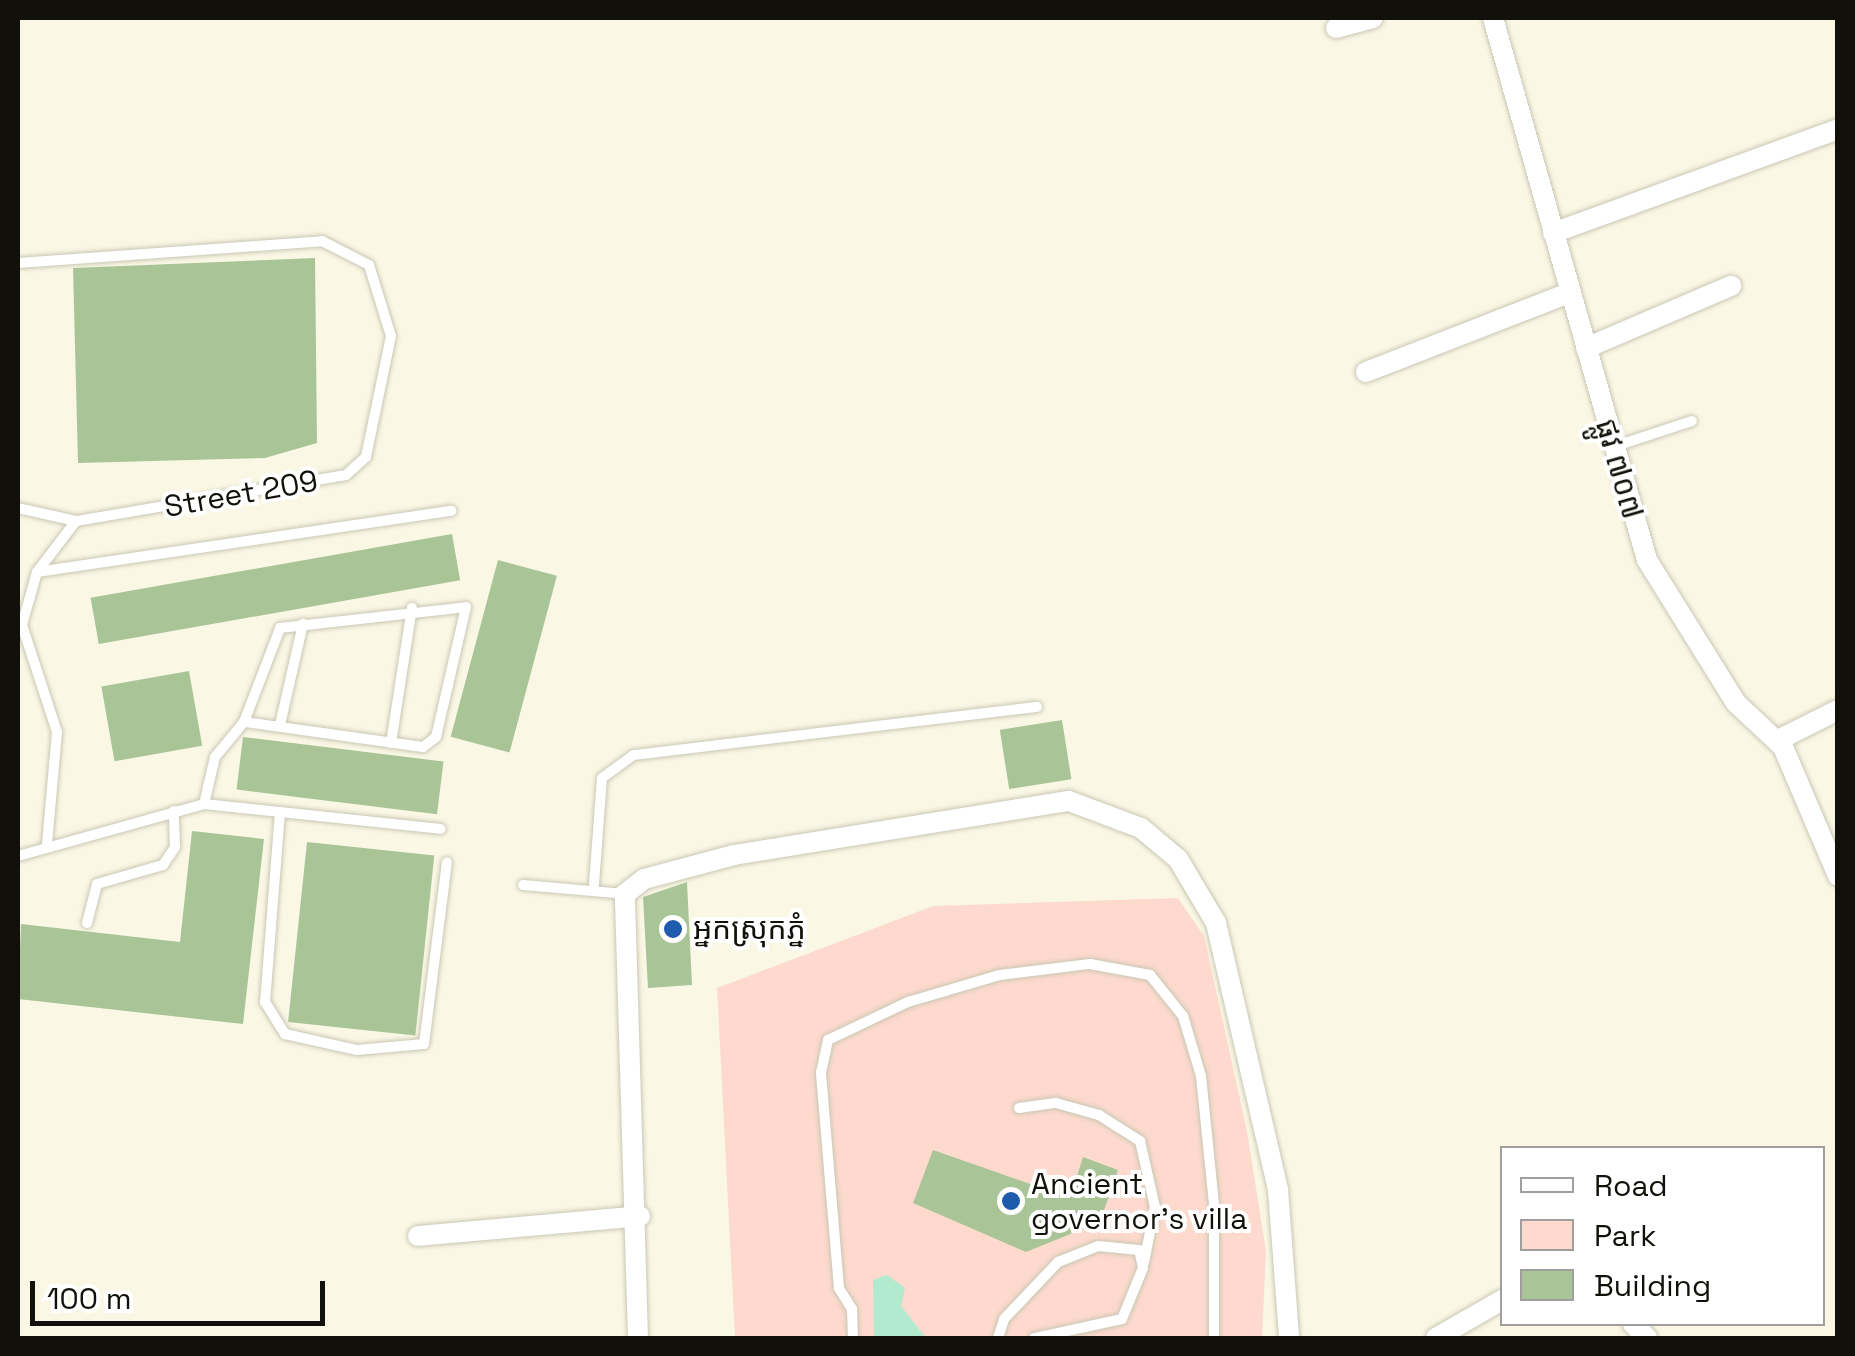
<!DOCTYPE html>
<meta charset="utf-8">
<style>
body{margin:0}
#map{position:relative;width:1855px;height:1356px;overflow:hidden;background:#faf8e5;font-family:"Space Grotesk","Noto Sans Khmer",sans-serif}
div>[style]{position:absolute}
.green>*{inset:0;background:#fddacd}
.water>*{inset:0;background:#b2ead0}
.building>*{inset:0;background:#a9c598;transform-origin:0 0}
.roads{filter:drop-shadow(0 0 2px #c9c7b5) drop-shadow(0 0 2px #c9c7b5)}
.service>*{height:10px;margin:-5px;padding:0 5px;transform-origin:5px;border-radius:5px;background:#fff}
.minor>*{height:20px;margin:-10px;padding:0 10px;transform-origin:10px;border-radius:10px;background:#fff}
.dots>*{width:28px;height:28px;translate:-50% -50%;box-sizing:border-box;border:5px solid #fff;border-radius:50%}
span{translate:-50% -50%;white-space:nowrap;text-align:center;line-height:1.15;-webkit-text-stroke:8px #fff;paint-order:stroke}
.street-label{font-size:30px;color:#11100a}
.poi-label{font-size:30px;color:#11100a}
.left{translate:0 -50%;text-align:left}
.frame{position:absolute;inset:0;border:20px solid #11100a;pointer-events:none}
.legend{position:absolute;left:1500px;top:1146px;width:325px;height:180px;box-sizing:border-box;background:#fff;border:2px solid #a09f9d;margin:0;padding:12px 18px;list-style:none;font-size:30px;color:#11100a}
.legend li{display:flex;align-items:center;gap:20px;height:50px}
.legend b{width:50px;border:2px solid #a09f9d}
.scale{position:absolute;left:30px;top:1281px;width:295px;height:45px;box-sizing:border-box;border:5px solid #11100a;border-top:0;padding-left:12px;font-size:30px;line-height:35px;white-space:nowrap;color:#11100a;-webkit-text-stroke:8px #fff;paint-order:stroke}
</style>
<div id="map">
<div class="green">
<div style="clip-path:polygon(1178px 898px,1204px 936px,1247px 1131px,1266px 1251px,1262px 1338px,735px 1338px,717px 988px,933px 906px)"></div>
</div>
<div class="water">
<div style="clip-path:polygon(887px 1275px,905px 1288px,901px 1306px,926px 1338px,874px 1338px,873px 1280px)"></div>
</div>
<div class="building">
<div style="clip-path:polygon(315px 258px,317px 443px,265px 458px,78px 463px,73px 268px)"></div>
<div style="left:452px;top:534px;width:47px;height:367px;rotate:80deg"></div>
<div style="left:498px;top:560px;width:61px;height:183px;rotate:15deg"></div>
<div style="left:189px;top:671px;width:76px;height:89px;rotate:80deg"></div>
<div style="left:1062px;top:720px;width:60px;height:63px;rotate:81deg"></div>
<div style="left:243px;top:737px;width:202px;height:53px;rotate:7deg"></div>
<div style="clip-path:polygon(192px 831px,264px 839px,243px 1024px,18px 999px,21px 924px,180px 942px)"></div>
<div style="left:307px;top:842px;width:128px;height:181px;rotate:6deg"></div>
<div style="clip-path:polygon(687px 882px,692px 985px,648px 988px,643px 897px)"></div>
<div style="clip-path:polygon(933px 1150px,1070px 1198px,1083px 1157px,1118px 1170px,1100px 1222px,1026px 1252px,913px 1203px)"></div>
</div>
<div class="roads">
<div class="service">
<div style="left:18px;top:263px;width:305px;rotate:-4.1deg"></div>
<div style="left:322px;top:241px;width:53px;rotate:27.1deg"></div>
<div style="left:369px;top:265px;width:74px;rotate:72.8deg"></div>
<div style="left:391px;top:336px;width:124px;rotate:101.7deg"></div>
<div style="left:366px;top:457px;width:27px;rotate:138deg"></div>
<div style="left:346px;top:475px;width:274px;rotate:170.3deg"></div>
<div style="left:76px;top:521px;width:59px;rotate:-167.4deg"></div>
<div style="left:1613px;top:447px;width:83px;rotate:-18.2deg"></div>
<div style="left:37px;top:572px;width:419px;rotate:-8.4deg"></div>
<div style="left:280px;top:725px;width:104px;rotate:-77.2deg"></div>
<div style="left:391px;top:743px;width:137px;rotate:-81.2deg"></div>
<div style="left:204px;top:804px;width:48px;rotate:-76.8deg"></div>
<div style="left:215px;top:757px;width:45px;rotate:-50.4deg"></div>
<div style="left:244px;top:722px;width:101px;rotate:-69deg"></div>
<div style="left:280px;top:628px;width:187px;rotate:-6.4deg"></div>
<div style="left:466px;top:607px;width:133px;rotate:103deg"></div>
<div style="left:436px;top:737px;width:16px;rotate:142deg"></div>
<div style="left:423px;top:747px;width:181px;rotate:-172deg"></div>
<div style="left:280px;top:812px;width:191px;rotate:94.5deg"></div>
<div style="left:265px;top:1002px;width:38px;rotate:58deg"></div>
<div style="left:285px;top:1034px;width:74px;rotate:12.5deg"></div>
<div style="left:357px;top:1050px;width:67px;rotate:-5.1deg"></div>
<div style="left:424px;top:1044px;width:183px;rotate:-82.8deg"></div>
<div style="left:47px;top:844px;width:112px;rotate:-84.9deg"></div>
<div style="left:57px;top:732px;width:113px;rotate:-108.1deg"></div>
<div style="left:22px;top:625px;width:55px;rotate:-74.2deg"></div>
<div style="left:37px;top:572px;width:64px;rotate:-52.6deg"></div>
<div style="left:18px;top:856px;width:193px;rotate:-15.6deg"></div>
<div style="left:204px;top:804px;width:238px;rotate:6deg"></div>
<div style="left:594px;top:884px;width:106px;rotate:-85.7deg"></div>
<div style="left:602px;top:778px;width:39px;rotate:-36deg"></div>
<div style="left:634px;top:755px;width:406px;rotate:-6.8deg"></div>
<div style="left:523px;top:885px;width:102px;rotate:5deg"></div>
<div style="left:87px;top:923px;width:40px;rotate:-75.6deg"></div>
<div style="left:97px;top:884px;width:69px;rotate:-16.1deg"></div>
<div style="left:163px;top:865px;width:22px;rotate:-56deg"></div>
<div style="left:175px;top:847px;width:36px;rotate:-92deg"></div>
<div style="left:1019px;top:1108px;width:37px;rotate:-8deg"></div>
<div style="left:1056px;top:1103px;width:45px;rotate:15.6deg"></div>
<div style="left:1099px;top:1115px;width:49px;rotate:32.4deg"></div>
<div style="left:1140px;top:1141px;width:68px;rotate:77.2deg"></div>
<div style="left:1155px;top:1207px;width:56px;rotate:101.3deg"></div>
<div style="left:853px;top:1338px;width:29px;rotate:-92deg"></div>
<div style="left:852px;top:1309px;width:25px;rotate:-122deg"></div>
<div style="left:839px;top:1288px;width:216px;rotate:-94.8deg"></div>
<div style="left:821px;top:1073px;width:34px;rotate:-78deg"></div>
<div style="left:828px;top:1040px;width:89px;rotate:-25.4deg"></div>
<div style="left:908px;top:1002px;width:96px;rotate:-16.4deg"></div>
<div style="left:1000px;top:975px;width:91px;rotate:-7deg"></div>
<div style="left:1090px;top:964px;width:61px;rotate:10.4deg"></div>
<div style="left:1150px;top:975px;width:53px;rotate:51.2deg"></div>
<div style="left:1183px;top:1016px;width:63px;rotate:73.3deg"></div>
<div style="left:1201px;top:1076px;width:130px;rotate:84.2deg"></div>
<div style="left:1214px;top:1205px;width:133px;rotate:90deg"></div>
<div style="left:998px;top:1338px;width:20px;rotate:-72deg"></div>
<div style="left:1004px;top:1319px;width:79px;rotate:-46.5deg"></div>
<div style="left:1058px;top:1262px;width:43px;rotate:-21.8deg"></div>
<div style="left:1098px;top:1246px;width:41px;rotate:5.6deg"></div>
<div style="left:1139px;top:1250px;width:18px;rotate:77deg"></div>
<div style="left:1143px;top:1268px;width:55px;rotate:112.4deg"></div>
<div style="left:1122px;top:1319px;width:90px;rotate:167.8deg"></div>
</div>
<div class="minor">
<div style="left:1493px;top:18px;width:563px;rotate:74.14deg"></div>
<div style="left:1647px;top:560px;width:168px;rotate:58.1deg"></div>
<div style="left:1736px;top:703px;width:64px;rotate:43.1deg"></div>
<div style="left:1783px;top:747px;width:140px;rotate:66.9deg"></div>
<div style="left:1336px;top:28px;width:38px;rotate:-15deg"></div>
<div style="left:1553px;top:233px;width:303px;rotate:-20deg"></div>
<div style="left:1586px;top:348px;width:158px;rotate:-23.2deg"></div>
<div style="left:1366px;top:372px;width:218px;rotate:-21.3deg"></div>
<div style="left:1778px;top:740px;width:67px;rotate:-26.6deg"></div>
<div style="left:418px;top:1236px;width:223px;rotate:-5.1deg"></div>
<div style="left:1633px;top:1324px;width:20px;rotate:45deg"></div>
<div style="left:638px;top:1338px;width:444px;rotate:-91.7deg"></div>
<div style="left:625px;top:894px;width:24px;rotate:-38deg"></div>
<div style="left:644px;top:879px;width:93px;rotate:-14.9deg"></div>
<div style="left:734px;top:855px;width:339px;rotate:-9.2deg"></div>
<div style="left:1069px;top:801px;width:77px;rotate:20.6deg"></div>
<div style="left:1141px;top:828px;width:48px;rotate:40deg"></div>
<div style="left:1178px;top:859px;width:74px;rotate:59.3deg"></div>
<div style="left:1216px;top:923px;width:274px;rotate:76.9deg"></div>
<div style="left:1278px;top:1190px;width:148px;rotate:85.7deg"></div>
<div style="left:1436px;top:1338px;width:76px;rotate:-29.9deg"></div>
</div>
</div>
<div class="dots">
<div style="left:673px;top:929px;background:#1e5bac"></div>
<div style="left:1011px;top:1201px;background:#1e5bac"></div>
</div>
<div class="street-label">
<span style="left:1619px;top:469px;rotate:74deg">ផ្លូវ ៧០៧</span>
<span style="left:241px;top:494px;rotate:-10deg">Street 209</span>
</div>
<div class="poi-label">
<span class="left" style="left:693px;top:929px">អ្នកស្រុកភ្នំ</span>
<span class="left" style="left:1031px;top:1201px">Ancient<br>governor's villa</span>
</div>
<div class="frame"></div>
<ul class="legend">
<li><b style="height:12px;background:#fff"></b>Road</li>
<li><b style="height:28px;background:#fddacd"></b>Park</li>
<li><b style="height:28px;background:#a9c598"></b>Building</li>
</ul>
<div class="scale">100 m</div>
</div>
